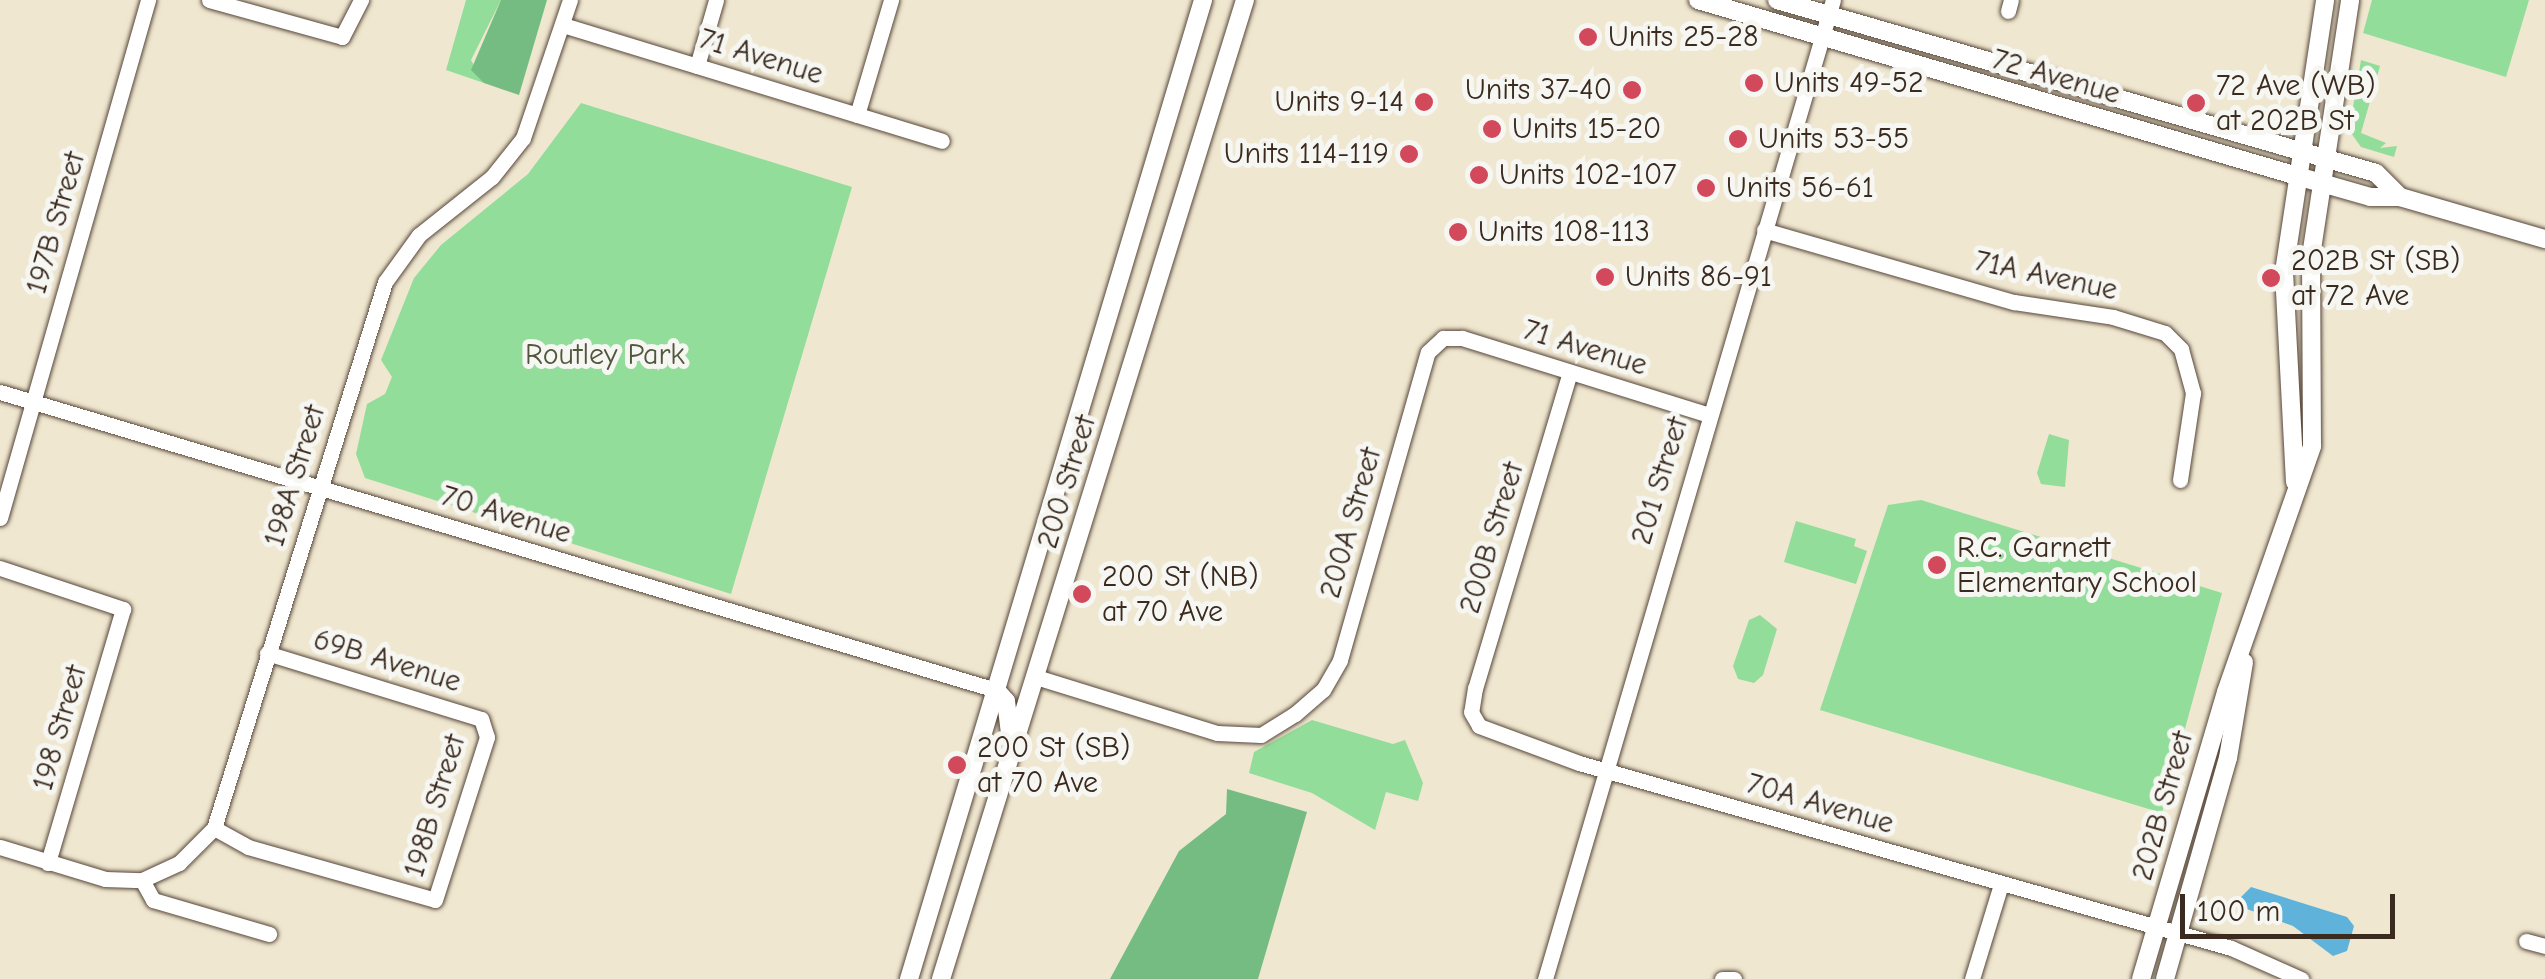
<!DOCTYPE html>
<style>
body{margin:0}
#map{position:relative;width:2545px;height:979px;overflow:hidden;background:#f0e7d0;font-family:"Comic Neue",sans-serif}
div>[style]{position:absolute}
.green>*{inset:0;background:#92dd9a}
.forest>*{inset:0;background:#75bc82}
.water>*{inset:0;background:#5fb3db}
.roads{filter:drop-shadow(0 0 2px #564639) drop-shadow(0 0 2px #564639)}
.minor>*{height:15px;margin:-7.5px;padding:0 7.5px;transform-origin:7.5px;border-radius:7.5px;background:#fff}
.major>*{height:18px;margin:-9px;padding:0 9px;transform-origin:9px;border-radius:9px;background:#fff}
.dots>*{width:28px;height:28px;translate:-50% -50%;box-sizing:border-box;border:5px solid #f6f6f2;border-radius:50%}
span{translate:-50% -50%;white-space:nowrap;text-align:center;line-height:1.15;-webkit-text-stroke:10px #f6f6f2;paint-order:stroke}
.poi-label{font-size:30px;color:#3b2a1e}
.left{translate:0 -50%;text-align:left}
.right{translate:-100% -50%;text-align:right}
.street-label{font-size:30px;color:#3b2a1e}
.park-label{font-size:30px;color:#51573d}
.scale{position:absolute;left:2180px;top:894px;width:215px;height:45px;box-sizing:border-box;border:5px solid #3b2a1e;border-top:0;padding-left:12px;font-size:30px;line-height:35px;white-space:nowrap;color:#3b2a1e;-webkit-text-stroke:8px #f6f6f2;paint-order:stroke}
</style>
<div id="map">
<div class="green">
<div style="clip-path:polygon(466px 0,501px 0,471px 60px,484px 83px,446px 70px)"></div>
<div style="clip-path:polygon(2372px 0,2529px 0,2506px 77px,2363px 33px)"></div>
<div style="clip-path:polygon(2361px 60px,2380px 66px,2361px 133px,2386px 143px,2380px 148px,2397px 146px,2394px 157px,2361px 147px,2349px 130px)"></div>
<div style="clip-path:polygon(581px 103px,852px 187px,731px 594px,365px 478px,356px 454px,367px 404px,385px 394px,392px 377px,381px 360px,414px 278px,441px 245px,528px 174px)"></div>
<div style="clip-path:polygon(2049px 434px,2069px 440px,2065px 487px,2041px 484px,2037px 473px)"></div>
<div style="clip-path:polygon(1921px 500px,2222px 593px,2162px 813px,1820px 710px,1888px 505px)"></div>
<div style="clip-path:polygon(1796px 521px,1856px 539px,1854px 546px,1867px 551px,1856px 584px,1784px 562px)"></div>
<div style="clip-path:polygon(1760px 615px,1777px 629px,1763px 675px,1754px 683px,1738px 679px,1733px 666px,1749px 620px)"></div>
<div style="clip-path:polygon(1312px 720px,1393px 744px,1405px 740px,1423px 783px,1418px 801px,1386px 792px,1375px 830px,1312px 793px,1249px 773px,1254px 752px)"></div>
</div>
<div class="forest">
<div style="clip-path:polygon(501px 0,547px 0,519px 95px,484px 83px,471px 70px)"></div>
<div style="clip-path:polygon(1227px 789px,1307px 812px,1258px 979px,1110px 979px,1179px 851px,1226px 814px)"></div>
</div>
<div class="water">
<div style="clip-path:polygon(2251px 887px,2347px 917px,2354px 926px,2347px 951px,2333px 956px,2293px 926px,2244px 908px,2241px 897px)"></div>
</div>
<div class="roads">
<div class="minor">
<div style="left:209px;top:0;width:138px;rotate:15.5deg"></div>
<div style="left:342px;top:37px;width:42px;rotate:-62.8deg"></div>
<div style="left:2008px;top:11px;width:11px;rotate:-75deg"></div>
<div style="left:563px;top:25px;width:396px;rotate:17deg"></div>
<div style="left:697px;top:66px;width:69px;rotate:-73.9deg"></div>
<div style="left:857px;top:115px;width:120px;rotate:-73.5deg"></div>
<div style="left:1764px;top:230px;width:260px;rotate:16.1deg"></div>
<div style="left:2014px;top:302px;width:100px;rotate:8.6deg"></div>
<div style="left:2113px;top:317px;width:54px;rotate:17.1deg"></div>
<div style="left:2165px;top:333px;width:23px;rotate:45deg"></div>
<div style="left:2181px;top:349px;width:46px;rotate:74.7deg"></div>
<div style="left:2193px;top:393px;width:88px;rotate:98.5deg"></div>
<div style="left:1570px;top:372px;width:330px;rotate:106.7deg"></div>
<div style="left:1475px;top:688px;width:24px;rotate:99deg"></div>
<div style="left:1471px;top:712px;width:16px;rotate:60deg"></div>
<div style="left:1479px;top:726px;width:107px;rotate:20.3deg"></div>
<div style="left:1579px;top:763px;width:678px;rotate:15.84deg"></div>
<div style="left:2231px;top:948px;width:77px;rotate:23.9deg"></div>
<div style="left:0;top:392px;width:1040px;rotate:16.66deg"></div>
<div style="left:0;top:518px;width:539px;rotate:-74.05deg"></div>
<div style="left:0;top:568px;width:130px;rotate:18.4deg"></div>
<div style="left:123px;top:609px;width:265px;rotate:106.5deg"></div>
<div style="left:1036px;top:677px;width:189px;rotate:17.2deg"></div>
<div style="left:1217px;top:733px;width:44px;rotate:2.6deg"></div>
<div style="left:1261px;top:735px;width:40px;rotate:-32deg"></div>
<div style="left:1295px;top:714px;width:37px;rotate:-41deg"></div>
<div style="left:1323px;top:690px;width:34px;rotate:-60deg"></div>
<div style="left:1340px;top:660px;width:320px;rotate:-74.1deg"></div>
<div style="left:1428px;top:352px;width:21px;rotate:-43deg"></div>
<div style="left:1443px;top:338px;width:19px"></div>
<div style="left:1462px;top:338px;width:259px;rotate:17.3deg"></div>
<div style="left:214px;top:828px;width:39px;rotate:29deg"></div>
<div style="left:248px;top:847px;width:194px;rotate:15.8deg"></div>
<div style="left:435px;top:900px;width:171px;rotate:-72.3deg"></div>
<div style="left:487px;top:737px;width:19px;rotate:-108deg"></div>
<div style="left:481px;top:719px;width:224px;rotate:-162.9deg"></div>
<div style="left:0;top:847px;width:110px;rotate:16.9deg"></div>
<div style="left:105px;top:879px;width:37px;rotate:2deg"></div>
<div style="left:142px;top:880px;width:41px;rotate:-24.7deg"></div>
<div style="left:179px;top:863px;width:49px;rotate:-45deg"></div>
<div style="left:214px;top:828px;width:572px;rotate:-72.61deg"></div>
<div style="left:385px;top:282px;width:58px;rotate:-54.1deg"></div>
<div style="left:419px;top:235px;width:93px;rotate:-38.5deg"></div>
<div style="left:492px;top:177px;width:50px;rotate:-51.5deg"></div>
<div style="left:523px;top:138px;width:146px;rotate:-71.2deg"></div>
<div style="left:142px;top:880px;width:23px;rotate:61deg"></div>
<div style="left:153px;top:900px;width:121px;rotate:16.3deg"></div>
<div style="left:2526px;top:941px;width:20px;rotate:15deg"></div>
<div style="left:1545px;top:979px;width:1020px;rotate:-73.61deg"></div>
<div style="left:1722px;top:979px;width:12px"></div>
<div style="left:1972px;top:979px;width:99px;rotate:-73deg"></div>
</div>
<div class="major">
<div style="left:1698px;top:0;width:624px;rotate:16.37deg"></div>
<div style="left:2297px;top:176px;width:76px;rotate:16deg"></div>
<div style="left:2370px;top:197px;width:30px"></div>
<div style="left:2400px;top:197px;width:151px;rotate:16.2deg"></div>
<div style="left:1777px;top:0;width:623px;rotate:16.11deg"></div>
<div style="left:2376px;top:173px;width:34px;rotate:45deg"></div>
<div style="left:2295px;top:482px;width:210px;rotate:-93deg"></div>
<div style="left:2284px;top:272px;width:275px;rotate:-81.4deg"></div>
<div style="left:996px;top:690px;width:15px;rotate:48deg"></div>
<div style="left:1006px;top:701px;width:38px;rotate:83deg"></div>
<div style="left:909px;top:979px;width:1022px;rotate:-73.28deg"></div>
<div style="left:941px;top:979px;width:1025px;rotate:-72.75deg"></div>
<div style="left:2141px;top:979px;width:299px;rotate:-73.5deg"></div>
<div style="left:2226px;top:692px;width:261px;rotate:-70.7deg"></div>
<div style="left:2312px;top:446px;width:190px;rotate:-90.3deg"></div>
<div style="left:2311px;top:256px;width:259px;rotate:-81.3deg"></div>
<div style="left:2165px;top:979px;width:230px;rotate:-74.1deg"></div>
<div style="left:2228px;top:758px;width:97px;rotate:-80.5deg"></div>
</div>
</div>
<div class="dots">
<div style="left:1588px;top:37px;background:#d1495b"></div>
<div style="left:1754px;top:83px;background:#d1495b"></div>
<div style="left:1632px;top:90px;background:#d1495b"></div>
<div style="left:1424px;top:102px;background:#d1495b"></div>
<div style="left:2196px;top:103px;background:#d1495b"></div>
<div style="left:1492px;top:129px;background:#d1495b"></div>
<div style="left:1738px;top:139px;background:#d1495b"></div>
<div style="left:1409px;top:154px;background:#d1495b"></div>
<div style="left:1479px;top:175px;background:#d1495b"></div>
<div style="left:1706px;top:188px;background:#d1495b"></div>
<div style="left:1458px;top:232px;background:#d1495b"></div>
<div style="left:1605px;top:277px;background:#d1495b"></div>
<div style="left:2271px;top:278px;background:#d1495b"></div>
<div style="left:1937px;top:565px;background:#d1495b"></div>
<div style="left:1082px;top:594px;background:#d1495b"></div>
<div style="left:957px;top:765px;background:#d1495b"></div>
</div>
<div class="poi-label">
<span class="left" style="left:1608px;top:37px">Units 25-28</span>
<span class="left" style="left:1774px;top:83px">Units 49-52</span>
<span class="left" style="left:2216px;top:103px">72 Ave (WB)<br>at 202B St</span>
<span class="right" style="left:1612px;top:90px">Units 37-40</span>
<span class="right" style="left:1404px;top:102px">Units 9-14</span>
<span class="left" style="left:1512px;top:129px">Units 15-20</span>
<span class="left" style="left:1758px;top:139px">Units 53-55</span>
<span class="right" style="left:1389px;top:154px">Units 114-119</span>
<span class="left" style="left:1499px;top:175px">Units 102-107</span>
<span class="left" style="left:1726px;top:188px">Units 56-61</span>
<span class="left" style="left:1478px;top:232px">Units 108-113</span>
<span class="left" style="left:2291px;top:278px">202B St (SB)<br>at 72 Ave</span>
<span class="left" style="left:1625px;top:277px">Units 86-91</span>
<span class="left" style="left:1957px;top:565px">R.C. Garnett<br>Elementary School</span>
<span class="left" style="left:1102px;top:594px">200 St (NB)<br>at 70 Ave</span>
<span class="left" style="left:977px;top:765px">200 St (SB)<br>at 70 Ave</span>
</div>
<div class="street-label">
<span style="left:761px;top:57px;rotate:17deg">71 Avenue</span>
<span style="left:2056px;top:77px;rotate:16deg">72 Avenue</span>
<span style="left:56px;top:223px;rotate:-74deg">197B Street</span>
<span style="left:2046px;top:276px;rotate:12deg">71A Avenue</span>
<span style="left:1585px;top:348px;rotate:17deg">71 Avenue</span>
<span style="left:295px;top:476px;rotate:-73deg">198A Street</span>
<span style="left:1660px;top:481px;rotate:-73deg">201 Street</span>
<span style="left:1067px;top:482px;rotate:-73deg">200 Street</span>
<span style="left:506px;top:515px;rotate:17deg">70 Avenue</span>
<span style="left:1351px;top:523px;rotate:-74deg">200A Street</span>
<span style="left:1492px;top:538px;rotate:-73deg">200B Street</span>
<span style="left:387px;top:661px;rotate:17deg">69B Avenue</span>
<span style="left:60px;top:728px;rotate:-74deg">198 Street</span>
<span style="left:1820px;top:804px;rotate:16deg">70A Avenue</span>
<span style="left:435px;top:806px;rotate:-73deg">198B Street</span>
<span style="left:2163px;top:806px;rotate:-74deg">202B Street</span>
</div>
<div class="park-label">
<span style="left:605px;top:355px">Routley Park</span>
</div>
<div class="scale">100 m</div>
</div>
